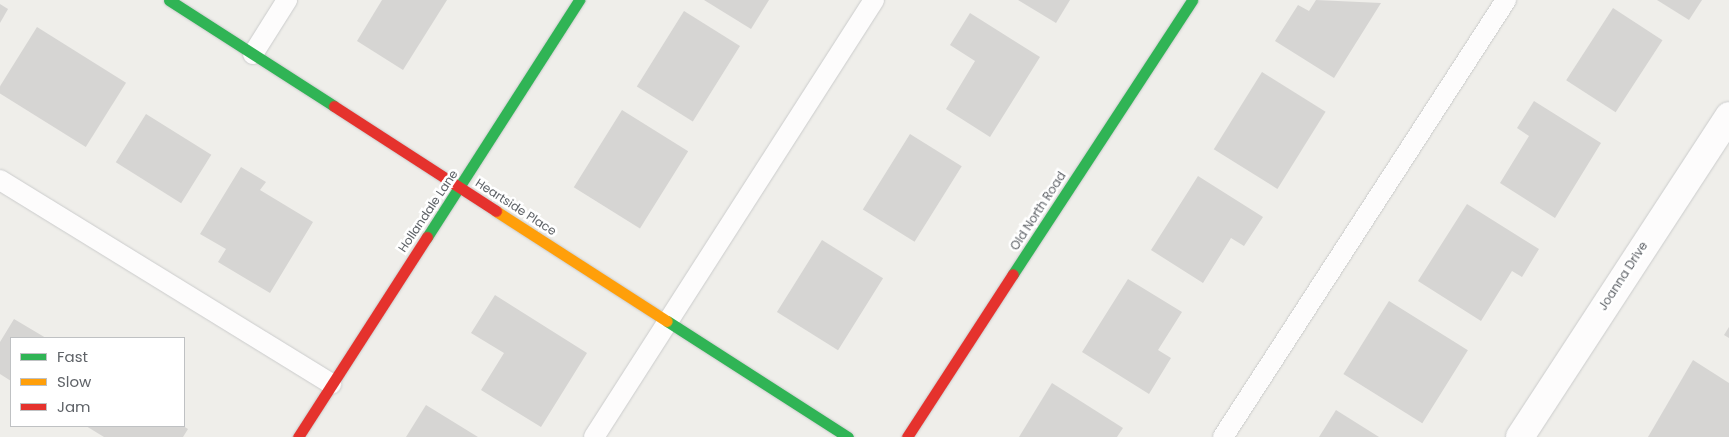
<!DOCTYPE html>
<style>
body{margin:0}
#map{position:relative;width:1729px;height:437px;overflow:hidden;background:#efeeea;font-family:Poppins,sans-serif}
div>[style]{position:absolute}
.building>*{inset:0;background:#d6d5d3;transform-origin:0 0}
.roads{filter:drop-shadow(0 0 1px #cbcccc) drop-shadow(0 0 1px #cbcccc)}
.lane>*{height:20px;margin:-10px;padding:0 10px;transform-origin:10px;border-radius:10px;background:#fdfcfc}
.street>*{height:28px;margin:-14px;padding:0 14px;transform-origin:14px;border-radius:14px;background:#fdfcfc}
.fast>*{height:11px;margin:-5.5px;padding:0 5.5px;transform-origin:5.5px;border-radius:5.5px;background:#30b455}
.slow>*{height:11px;margin:-5.5px;padding:0 5.5px;transform-origin:5.5px;border-radius:5.5px;background:#ff9f0a}
.jam>*{height:11px;margin:-5.5px;padding:0 5.5px;transform-origin:5.5px;border-radius:5.5px;background:#e5322d}
span{translate:-50% -50%;white-space:nowrap;text-align:center;line-height:1.15;-webkit-text-stroke:5px #fff;paint-order:stroke}
.street-label{font-size:12px;color:#5f6368}
.legend{position:absolute;left:10px;top:337px;width:175px;height:90px;box-sizing:border-box;background:#fff;border:1px solid #bfc1c3;margin:0;padding:6px 9px;list-style:none;font-size:15px;color:#5f6368}
.legend li{display:flex;align-items:center;gap:10px;height:25px}
.legend b{width:25px;border:1px solid #bfc1c3}
</style>
<div id="map">
<div class="building">
<div style="clip-path:polygon(382px 0,447px 0,403px 70px,357px 41px)"></div>
<div style="clip-path:polygon(704px 0,769px 0,751px 29px)"></div>
<div style="clip-path:polygon(1018px 0,1070px 0,1056px 23px)"></div>
<div style="clip-path:polygon(1316px 0,1381px 3px,1334px 78px,1275px 41px,1298px 5px,1309px 11px)"></div>
<div style="clip-path:polygon(1657px 0,1702px 0,1689px 20px)"></div>
<div style="clip-path:polygon(0 4px,8px 9px,0 23px)"></div>
<div style="left:1613px;top:8px;width:59px;height:86px;rotate:33deg"></div>
<div style="left:684px;top:11px;width:66px;height:89px;rotate:32deg"></div>
<div style="clip-path:polygon(970px 13px,1040px 57px,990px 137px,946px 109px,975px 61px,950px 45px)"></div>
<div style="left:37px;top:27px;width:105px;height:76px;rotate:32deg"></div>
<div style="left:1262px;top:72px;width:75px;height:91px;rotate:32deg"></div>
<div style="clip-path:polygon(1534px 101px,1601px 143px,1555px 218px,1500px 183px,1529px 136px,1517px 128px)"></div>
<div style="left:622px;top:110px;width:78px;height:91px;rotate:32deg"></div>
<div style="left:146px;top:114px;width:77px;height:57px;rotate:32deg"></div>
<div style="left:910px;top:134px;width:61px;height:89px;rotate:32deg"></div>
<div style="clip-path:polygon(241px 167px,266px 182px,260px 190px,313px 222px,270px 293px,218px 262px,226px 249px,200px 234px)"></div>
<div style="clip-path:polygon(1198px 176px,1263px 217px,1244px 246px,1231px 238px,1203px 283px,1151px 250px)"></div>
<div style="clip-path:polygon(1467px 204px,1539px 249px,1522px 277px,1512px 271px,1481px 321px,1418px 281px)"></div>
<div style="left:822px;top:240px;width:72px;height:85px;rotate:32deg"></div>
<div style="clip-path:polygon(1128px 279px,1182px 312px,1158px 350px,1171px 358px,1149px 394px,1082px 352px)"></div>
<div style="clip-path:polygon(495px 295px,587px 353px,541px 427px,481px 390px,504px 353px,471px 333px)"></div>
<div style="left:1389px;top:301px;width:93px;height:86px;rotate:32deg"></div>
<div style="clip-path:polygon(14px 319px,46px 338px,11px 338px,11px 381px,0 374px,0 342px)"></div>
<div style="clip-path:polygon(1729px 327px,1729px 338px,1724px 335px)"></div>
<div style="clip-path:polygon(1693px 360px,1729px 383px,1729px 437px,1648px 437px)"></div>
<div style="clip-path:polygon(1052px 383px,1123px 428px,1117px 437px,1019px 437px)"></div>
<div style="clip-path:polygon(426px 405px,478px 437px,406px 437px)"></div>
<div style="clip-path:polygon(1336px 410px,1379px 437px,1319px 437px)"></div>
<div style="clip-path:polygon(86px 426px,183px 426px,188px 429px,183px 437px,104px 437px)"></div>
</div>
<div class="roads">
<div class="lane">
<div style="left:253px;top:54px;width:64px;rotate:-57.8deg"></div>
<div style="left:0;top:180px;width:389px;rotate:31.6deg"></div>
<div style="left:594px;top:437px;width:519px;rotate:-57.35deg"></div>
<div style="left:1223px;top:437px;width:521px;rotate:-57.07deg"></div>
</div>
<div class="street">
<div style="left:1520px;top:437px;width:383px;rotate:-56.9deg"></div>
</div>
<div class="fast">
<div style="left:169px;top:0;width:196px;rotate:32.7deg"></div>
<div style="left:427px;top:237px;width:282px;rotate:-57.3deg"></div>
<div style="left:1013px;top:274px;width:327px;rotate:-56.8deg"></div>
<div style="left:667px;top:321px;width:215px;rotate:32.7deg"></div>
</div>
<div class="slow">
<div style="left:496px;top:211px;width:203px;rotate:32.8deg"></div>
</div>
<div class="jam">
<div style="left:334px;top:106px;width:193px;rotate:32.9deg"></div>
<div style="left:298px;top:437px;width:238px;rotate:-57.2deg"></div>
<div style="left:907px;top:437px;width:194px;rotate:-57deg"></div>
</div>
</div>
<div class="street-label">
<span style="left:516px;top:207px;rotate:33deg">Heartside Place</span>
<span style="left:428px;top:211px;rotate:-56deg">Hollandale Lane</span>
<span style="left:1038px;top:211px;rotate:-57deg">Old North Road</span>
<span style="left:1623px;top:276px;rotate:-57deg">Joanna Drive</span>
</div>
<ul class="legend">
<li><b style="height:6px;background:#30b455"></b>Fast</li>
<li><b style="height:6px;background:#ff9f0a"></b>Slow</li>
<li><b style="height:6px;background:#e5322d"></b>Jam</li>
</ul>
</div>
